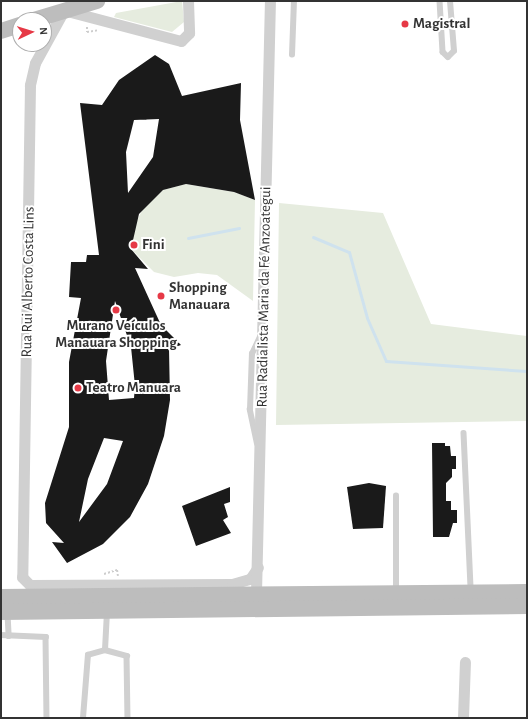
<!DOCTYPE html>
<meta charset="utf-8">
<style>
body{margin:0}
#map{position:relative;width:528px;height:719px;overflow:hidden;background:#fff;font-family:"Alegreya Sans",sans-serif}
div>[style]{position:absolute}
.green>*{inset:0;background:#e6ecdf}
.stream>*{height:3px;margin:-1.5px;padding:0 1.5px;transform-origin:1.5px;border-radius:1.5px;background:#cfe2ee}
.building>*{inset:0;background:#1a1a1a}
.path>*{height:2px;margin-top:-1px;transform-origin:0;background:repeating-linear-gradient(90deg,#cdcdcd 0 2px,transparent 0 4px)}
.lane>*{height:5.5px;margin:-2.75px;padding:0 2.75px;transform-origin:2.75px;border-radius:2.75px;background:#d0d0d0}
.street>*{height:11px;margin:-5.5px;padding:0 5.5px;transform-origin:5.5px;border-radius:5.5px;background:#d0d0d0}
.secondary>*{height:16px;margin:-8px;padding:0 8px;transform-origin:8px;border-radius:8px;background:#bdbdbd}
.dots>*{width:11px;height:11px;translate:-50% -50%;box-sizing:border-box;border:2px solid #fff;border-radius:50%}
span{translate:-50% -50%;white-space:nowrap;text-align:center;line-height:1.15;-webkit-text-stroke:4px #fff;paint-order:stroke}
.poi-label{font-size:15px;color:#333;font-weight:700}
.left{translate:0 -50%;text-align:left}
.street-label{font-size:15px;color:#333}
.frame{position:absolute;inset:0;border:2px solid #333;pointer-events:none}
.north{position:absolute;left:12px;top:12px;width:40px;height:40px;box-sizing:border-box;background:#fff;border:1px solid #adadad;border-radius:50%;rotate:86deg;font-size:11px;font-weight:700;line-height:16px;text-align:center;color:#333}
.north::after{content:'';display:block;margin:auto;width:14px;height:18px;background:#e63946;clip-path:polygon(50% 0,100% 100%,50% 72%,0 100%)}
</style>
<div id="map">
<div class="green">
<div style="clip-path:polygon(182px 1px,184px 22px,172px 32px,114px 17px,116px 13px)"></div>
<div style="clip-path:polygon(186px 184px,234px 192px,255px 200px,253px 301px,217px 275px,198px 273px,174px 277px,154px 272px,131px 249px,136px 222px,144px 207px,163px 190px)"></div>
<div style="clip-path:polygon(279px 203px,383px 213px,431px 324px,527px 336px,527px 421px,276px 425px)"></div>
</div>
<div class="stream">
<div style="left:313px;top:237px;width:39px;rotate:23deg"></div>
<div style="left:349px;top:252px;width:68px;rotate:74.7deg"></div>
<div style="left:367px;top:318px;width:47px;rotate:66.2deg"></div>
<div style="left:386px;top:361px;width:141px;rotate:4.1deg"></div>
<div style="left:188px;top:238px;width:52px;rotate:-11.1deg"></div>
</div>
<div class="building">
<div style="clip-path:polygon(evenodd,155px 55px,169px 64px,182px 96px,241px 83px,240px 120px,255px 200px,234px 192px,186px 184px,163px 190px,139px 214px,131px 249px,148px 269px,135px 268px,161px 325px,181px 345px,169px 349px,170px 400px,164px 436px,148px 484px,130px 517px,103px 544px,67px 563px,52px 542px,64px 543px,46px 523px,45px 503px,69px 427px,69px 362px,81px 298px,69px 297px,71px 262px,86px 262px,87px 255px,99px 255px,80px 103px,102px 105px,119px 80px,155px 55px,159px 119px,153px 157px,128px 193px,126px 152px,134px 120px,159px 119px,155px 55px,115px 301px,131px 347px,135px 386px,134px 398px,109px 400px,106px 361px,115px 301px,155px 55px,104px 438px,123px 441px,107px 484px,79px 522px,88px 479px,104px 438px)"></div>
<div style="clip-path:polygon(432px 443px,445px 443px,445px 446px,450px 446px,451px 456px,456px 456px,456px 469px,452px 469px,452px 477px,446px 483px,446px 501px,451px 501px,451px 510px,457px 510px,457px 523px,453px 523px,449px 537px,433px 537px)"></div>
<div style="clip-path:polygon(369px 483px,386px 486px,383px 528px,353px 529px,347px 487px)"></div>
<div style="clip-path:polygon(230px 487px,230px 502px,224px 504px,228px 517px,223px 520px,231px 533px,196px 546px,182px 506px)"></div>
</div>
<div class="path">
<div style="left:87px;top:27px;width:5px;rotate:90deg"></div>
<div style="left:87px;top:32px;width:12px;rotate:-9deg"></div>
<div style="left:104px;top:574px;width:14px;rotate:-17deg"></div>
<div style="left:117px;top:570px;width:6px;rotate:81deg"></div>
</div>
<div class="lane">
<div style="left:440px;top:1px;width:51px;rotate:86.6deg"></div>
<div style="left:443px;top:52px;width:7px;rotate:45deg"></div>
<div style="left:448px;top:57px;width:8px;rotate:-45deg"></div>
<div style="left:454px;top:51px;width:50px;rotate:-94.6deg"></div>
<div style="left:292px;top:55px;width:54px;rotate:-87.9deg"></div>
<div style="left:464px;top:433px;width:157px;rotate:87.4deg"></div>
<div style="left:257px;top:444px;width:35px;rotate:-102deg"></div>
<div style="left:250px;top:410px;width:56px;rotate:-88deg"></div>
<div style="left:252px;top:354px;width:19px;rotate:-65deg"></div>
<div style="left:396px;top:591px;width:95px;rotate:-90deg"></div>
<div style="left:8px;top:614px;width:22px;rotate:87deg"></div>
<div style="left:1px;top:635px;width:45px;rotate:2.5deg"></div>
<div style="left:46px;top:637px;width:81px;rotate:89.3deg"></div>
<div style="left:105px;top:650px;width:37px;rotate:-87deg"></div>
<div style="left:83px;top:718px;width:63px;rotate:-85.5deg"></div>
<div style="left:88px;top:655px;width:18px;rotate:-16deg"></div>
<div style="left:105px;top:650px;width:23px;rotate:15deg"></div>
<div style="left:127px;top:656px;width:62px;rotate:89.1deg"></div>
</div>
<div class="street">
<div style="left:188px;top:1px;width:32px;rotate:88deg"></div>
<div style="left:189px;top:33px;width:11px;rotate:135deg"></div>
<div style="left:181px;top:41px;width:121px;rotate:-165.2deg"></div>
<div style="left:64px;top:10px;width:60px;rotate:118.7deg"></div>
<div style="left:35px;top:63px;width:23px;rotate:103deg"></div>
<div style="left:30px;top:85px;width:492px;rotate:90.9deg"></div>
<div style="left:22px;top:577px;width:11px;rotate:45deg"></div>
<div style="left:30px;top:585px;width:202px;rotate:-0.3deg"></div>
<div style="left:232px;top:584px;width:19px;rotate:-16deg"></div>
<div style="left:250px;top:579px;width:14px;rotate:-56deg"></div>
<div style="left:256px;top:593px;width:592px;rotate:-88.65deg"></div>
<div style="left:463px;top:718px;width:56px;rotate:-88deg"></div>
</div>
<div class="secondary">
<div style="left:34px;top:20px;width:66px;rotate:-16.8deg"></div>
<div style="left:1px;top:31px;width:20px;rotate:-18deg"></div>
<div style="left:1px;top:597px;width:526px;rotate:-0.54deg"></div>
<div style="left:1px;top:612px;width:526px;rotate:-0.65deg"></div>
</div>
<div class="dots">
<div style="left:405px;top:24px;background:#e63946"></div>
<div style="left:134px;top:245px;background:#e63946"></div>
<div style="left:161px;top:296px;background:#e63946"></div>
<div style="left:116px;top:310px;background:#e63946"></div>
<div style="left:78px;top:388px;background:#e63946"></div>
</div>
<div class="poi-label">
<span class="left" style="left:413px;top:24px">Magistral</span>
<span class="left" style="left:142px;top:245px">Fini</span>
<span class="left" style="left:169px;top:296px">Shopping<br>Manauara</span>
<span style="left:116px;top:334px">Murano Veículos<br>Manauara Shopping</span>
<span class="left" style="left:86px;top:388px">Teatro Manuara</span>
</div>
<div class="street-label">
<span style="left:28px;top:282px;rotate:-89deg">Rua Rui Alberto Costa Lins</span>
<span style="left:264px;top:297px;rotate:-89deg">Rua Radialista Maria da Fé Anzoategui</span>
</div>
<div class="frame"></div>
<div class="north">N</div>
</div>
